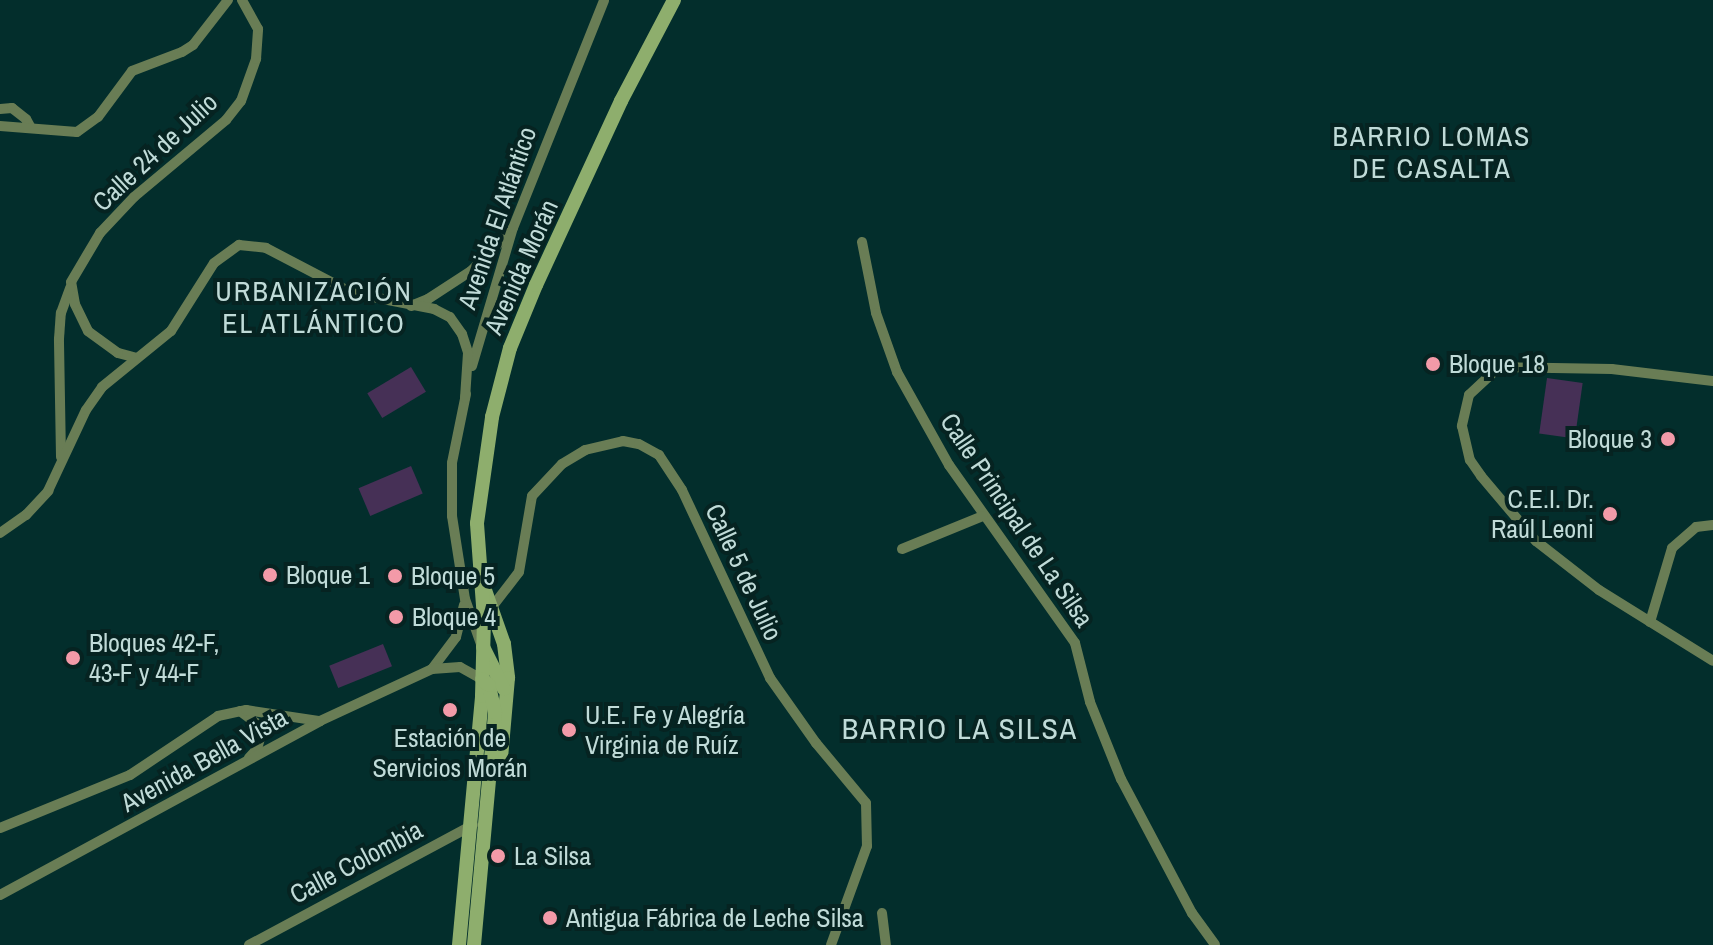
<!DOCTYPE html>
<meta charset="utf-8">
<style>
body{margin:0}
#map{position:relative;width:1713px;height:945px;overflow:hidden;background:#032e2c;font-family:"Archivo Narrow",sans-serif}
div>[style]{position:absolute}
.green>*{inset:0;background:#463056;transform-origin:0 0}
.minor>*{height:10px;margin:-5px;padding:0 5px;transform-origin:5px;border-radius:5px;background:#697d55}
.secondary>*{height:14px;margin:-7px;padding:0 7px;transform-origin:7px;border-radius:7px;background:#8eae6d}
.dots>*{width:22px;height:22px;translate:-50% -50%;box-sizing:border-box;border:4px solid #062321;border-radius:50%}
span{translate:-50% -50%;white-space:nowrap;text-align:center;line-height:1.15;-webkit-text-stroke:8px #062321;paint-order:stroke}
.street-label{font-size:26px;color:#c0dbd8}
.poi-label{font-size:26px;color:#c0dbd8}
.left{translate:0 -50%;text-align:left}
.right{translate:-100% -50%;text-align:right}
.neighbourhood-label{font-size:28px;color:#c0dbd8;letter-spacing:2px}
.quarter-label{font-size:30px;color:#c0dbd8;letter-spacing:2px}
</style>
<div id="map">
<div class="green">
<div style="left:411px;top:367px;width:29px;height:51px;rotate:59deg"></div>
<div style="left:1547px;top:378px;width:36px;height:56px;rotate:8deg"></div>
<div style="left:411px;top:466px;width:30px;height:57px;rotate:67deg"></div>
<div style="left:383px;top:644px;width:24px;height:58px;rotate:68deg"></div>
</div>
<div class="minor">
<div style="left:0;top:109px;width:12px;rotate:-5deg"></div>
<div style="left:12px;top:108px;width:18px;rotate:38deg"></div>
<div style="left:26px;top:119px;width:10px;rotate:61deg"></div>
<div style="left:0;top:126px;width:77px;rotate:4.5deg"></div>
<div style="left:77px;top:132px;width:26px;rotate:-36deg"></div>
<div style="left:98px;top:117px;width:57px;rotate:-53.5deg"></div>
<div style="left:132px;top:71px;width:53px;rotate:-20.8deg"></div>
<div style="left:182px;top:52px;width:13px;rotate:-32deg"></div>
<div style="left:193px;top:45px;width:57px;rotate:-52.1deg"></div>
<div style="left:862px;top:242px;width:72px;rotate:78.8deg"></div>
<div style="left:876px;top:313px;width:63px;rotate:70.4deg"></div>
<div style="left:897px;top:372px;width:107px;rotate:60.8deg"></div>
<div style="left:949px;top:465px;width:218px;rotate:54.7deg"></div>
<div style="left:1075px;top:643px;width:61px;rotate:75.7deg"></div>
<div style="left:1090px;top:702px;width:83px;rotate:68.1deg"></div>
<div style="left:1121px;top:779px;width:152px;rotate:62.1deg"></div>
<div style="left:1192px;top:913px;width:39px;rotate:54deg"></div>
<div style="left:411px;top:306px;width:18px;rotate:-22deg"></div>
<div style="left:428px;top:299px;width:51px;rotate:-33.1deg"></div>
<div style="left:471px;top:271px;width:54px;rotate:-45deg"></div>
<div style="left:137px;top:358px;width:20px;rotate:-165deg"></div>
<div style="left:118px;top:353px;width:37px;rotate:-144deg"></div>
<div style="left:88px;top:331px;width:30px;rotate:-116deg"></div>
<div style="left:75px;top:304px;width:22px;rotate:-100deg"></div>
<div style="left:71px;top:282px;width:57px;rotate:-59.4deg"></div>
<div style="left:100px;top:233px;width:50px;rotate:-46.6deg"></div>
<div style="left:134px;top:197px;width:120px;rotate:-39.9deg"></div>
<div style="left:226px;top:120px;width:24px;rotate:-52deg"></div>
<div style="left:241px;top:101px;width:45px;rotate:-70.3deg"></div>
<div style="left:256px;top:59px;width:30px;rotate:-86deg"></div>
<div style="left:258px;top:29px;width:33px;rotate:-119deg"></div>
<div style="left:472px;top:366px;width:144px;rotate:-73.5deg"></div>
<div style="left:513px;top:228px;width:245px;rotate:-68.2deg"></div>
<div style="left:1713px;top:381px;width:102px;rotate:-173.2deg"></div>
<div style="left:1612px;top:369px;width:113px;rotate:-179deg"></div>
<div style="left:1499px;top:367px;width:41px;rotate:137deg"></div>
<div style="left:1469px;top:395px;width:32px;rotate:103deg"></div>
<div style="left:1462px;top:426px;width:35px;rotate:77deg"></div>
<div style="left:1470px;top:460px;width:19px;rotate:55deg"></div>
<div style="left:1481px;top:476px;width:85px;rotate:49.8deg"></div>
<div style="left:1536px;top:541px;width:80px;rotate:37.9deg"></div>
<div style="left:1599px;top:590px;width:134px;rotate:31.9deg"></div>
<div style="left:466px;top:394px;width:70px;rotate:101.5deg"></div>
<div style="left:452px;top:463px;width:53px;rotate:90deg"></div>
<div style="left:452px;top:516px;width:84px;rotate:81.1deg"></div>
<div style="left:465px;top:599px;width:48px;rotate:70.4deg"></div>
<div style="left:61px;top:457px;width:118px;rotate:-91deg"></div>
<div style="left:59px;top:339px;width:26px;rotate:-86deg"></div>
<div style="left:61px;top:313px;width:27px;rotate:-70deg"></div>
<div style="left:0;top:533px;width:32px;rotate:-35deg"></div>
<div style="left:26px;top:515px;width:33px;rotate:-47deg"></div>
<div style="left:48px;top:491px;width:89px;rotate:-64.9deg"></div>
<div style="left:86px;top:410px;width:28px;rotate:-55deg"></div>
<div style="left:102px;top:387px;width:89px;rotate:-39.1deg"></div>
<div style="left:171px;top:331px;width:80px;rotate:-57.7deg"></div>
<div style="left:214px;top:263px;width:31px;rotate:-36deg"></div>
<div style="left:239px;top:245px;width:27px;rotate:6deg"></div>
<div style="left:266px;top:248px;width:97px;rotate:27.6deg"></div>
<div style="left:352px;top:293px;width:84px;rotate:11deg"></div>
<div style="left:434px;top:309px;width:18px;rotate:27deg"></div>
<div style="left:450px;top:317px;width:21px;rotate:55deg"></div>
<div style="left:462px;top:334px;width:20px;rotate:72deg"></div>
<div style="left:468px;top:353px;width:45px;rotate:93.8deg"></div>
<div style="left:902px;top:549px;width:87px;rotate:-22.2deg"></div>
<div style="left:492px;top:607px;width:44px;rotate:-52.4deg"></div>
<div style="left:519px;top:572px;width:77px;rotate:-80.3deg"></div>
<div style="left:532px;top:496px;width:44px;rotate:-46.8deg"></div>
<div style="left:562px;top:464px;width:27px;rotate:-31deg"></div>
<div style="left:585px;top:450px;width:39px;rotate:-13deg"></div>
<div style="left:623px;top:441px;width:16px;rotate:11deg"></div>
<div style="left:639px;top:444px;width:23px;rotate:29deg"></div>
<div style="left:659px;top:455px;width:42px;rotate:56.7deg"></div>
<div style="left:682px;top:490px;width:208px;rotate:64.9deg"></div>
<div style="left:770px;top:678px;width:80px;rotate:54.7deg"></div>
<div style="left:816px;top:743px;width:78px;rotate:50.2deg"></div>
<div style="left:866px;top:803px;width:43px;rotate:88.7deg"></div>
<div style="left:867px;top:846px;width:105px;rotate:110deg"></div>
<div style="left:1650px;top:622px;width:77px;rotate:-73.4deg"></div>
<div style="left:1672px;top:548px;width:32px;rotate:-41deg"></div>
<div style="left:1696px;top:527px;width:17px;rotate:-7deg"></div>
<div style="left:432px;top:669px;width:40px;rotate:-53deg"></div>
<div style="left:456px;top:637px;width:33px;rotate:-76deg"></div>
<div style="left:240px;top:711px;width:20px;rotate:37deg"></div>
<div style="left:256px;top:723px;width:13px;rotate:67deg"></div>
<div style="left:261px;top:735px;width:15px;rotate:106deg"></div>
<div style="left:257px;top:749px;width:12px;rotate:132deg"></div>
<div style="left:0;top:828px;width:140px;rotate:-22.2deg"></div>
<div style="left:130px;top:775px;width:106px;rotate:-33.8deg"></div>
<div style="left:218px;top:716px;width:29px;rotate:-12deg"></div>
<div style="left:246px;top:710px;width:75px;rotate:8.5deg"></div>
<div style="left:0;top:895px;width:364px;rotate:-28.5deg"></div>
<div style="left:320px;top:721px;width:123px;rotate:-24.9deg"></div>
<div style="left:432px;top:669px;width:28px;rotate:-4deg"></div>
<div style="left:460px;top:667px;width:25px;rotate:29deg"></div>
<div style="left:882px;top:913px;width:32px;rotate:83deg"></div>
<div style="left:249px;top:945px;width:254px;rotate:-28.2deg"></div>
</div>
<div class="secondary">
<div style="left:485px;top:590px;width:57px;rotate:70.6deg"></div>
<div style="left:504px;top:644px;width:34px;rotate:83deg"></div>
<div style="left:508px;top:678px;width:91px;rotate:95deg"></div>
<div style="left:483px;top:647px;width:47px;rotate:63.4deg"></div>
<div style="left:459px;top:945px;width:250px;rotate:-84.7deg"></div>
<div style="left:482px;top:696px;width:77px;rotate:-88.5deg"></div>
<div style="left:484px;top:619px;width:96px;rotate:-94.2deg"></div>
<div style="left:477px;top:523px;width:107px;rotate:-81.9deg"></div>
<div style="left:492px;top:417px;width:71px;rotate:-75.4deg"></div>
<div style="left:510px;top:348px;width:68px;rotate:-67.6deg"></div>
<div style="left:536px;top:285px;width:203px;rotate:-65.2deg"></div>
<div style="left:621px;top:101px;width:114px;rotate:-62.3deg"></div>
<div style="left:474px;top:945px;width:234px;rotate:-84.8deg"></div>
<div style="left:495px;top:712px;width:28px;rotate:-103deg"></div>
<div style="left:489px;top:685px;width:9px;rotate:-139deg"></div>
</div>
<div class="dots">
<div style="left:1433px;top:364px;background:#f39aa8"></div>
<div style="left:1668px;top:439px;background:#f39aa8"></div>
<div style="left:1610px;top:514px;background:#f39aa8"></div>
<div style="left:270px;top:575px;background:#f39aa8"></div>
<div style="left:395px;top:576px;background:#f39aa8"></div>
<div style="left:396px;top:617px;background:#f39aa8"></div>
<div style="left:73px;top:658px;background:#f39aa8"></div>
<div style="left:450px;top:710px;background:#f39aa8"></div>
<div style="left:569px;top:730px;background:#f39aa8"></div>
<div style="left:498px;top:856px;background:#f39aa8"></div>
<div style="left:550px;top:918px;background:#f39aa8"></div>
</div>
<div class="street-label">
<span style="left:155px;top:152px;rotate:-43deg">Calle 24 de Julio</span>
<span style="left:497px;top:218px;rotate:-71deg">Avenida El Atlántico</span>
<span style="left:521px;top:267px;rotate:-66deg">Avenida Morán</span>
<span style="left:1017px;top:520px;rotate:56deg">Calle Principal de La Silsa</span>
<span style="left:744px;top:572px;rotate:65deg">Calle 5 de Julio</span>
<span style="left:204px;top:760px;rotate:-29deg">Avenida Bella Vista</span>
<span style="left:356px;top:862px;rotate:-28deg">Calle Colombia</span>
</div>
<div class="poi-label">
<span class="left" style="left:1449px;top:364px">Bloque 18</span>
<span class="right" style="left:1652px;top:439px">Bloque 3</span>
<span class="right" style="left:1594px;top:514px">C.E.I. Dr.<br>Raúl Leoni</span>
<span class="left" style="left:286px;top:575px">Bloque 1</span>
<span class="left" style="left:411px;top:576px">Bloque 5</span>
<span class="left" style="left:412px;top:617px">Bloque 4</span>
<span class="left" style="left:89px;top:658px">Bloques 42-F,<br>43-F y 44-F</span>
<span class="left" style="left:585px;top:730px">U.E. Fe y Alegría<br>Virginia de Ruíz</span>
<span style="left:450px;top:753px">Estación de<br>Servicios Morán</span>
<span class="left" style="left:514px;top:856px">La Silsa</span>
<span class="left" style="left:566px;top:918px">Antigua Fábrica de Leche Silsa</span>
</div>
<div class="neighbourhood-label">
<span style="left:1432px;top:152px">BARRIO LOMAS<br>DE CASALTA</span>
<span style="left:314px;top:307px">URBANIZACIÓN<br>EL ATLÁNTICO</span>
</div>
<div class="quarter-label">
<span style="left:960px;top:728px">BARRIO LA SILSA</span>
</div>
</div>
